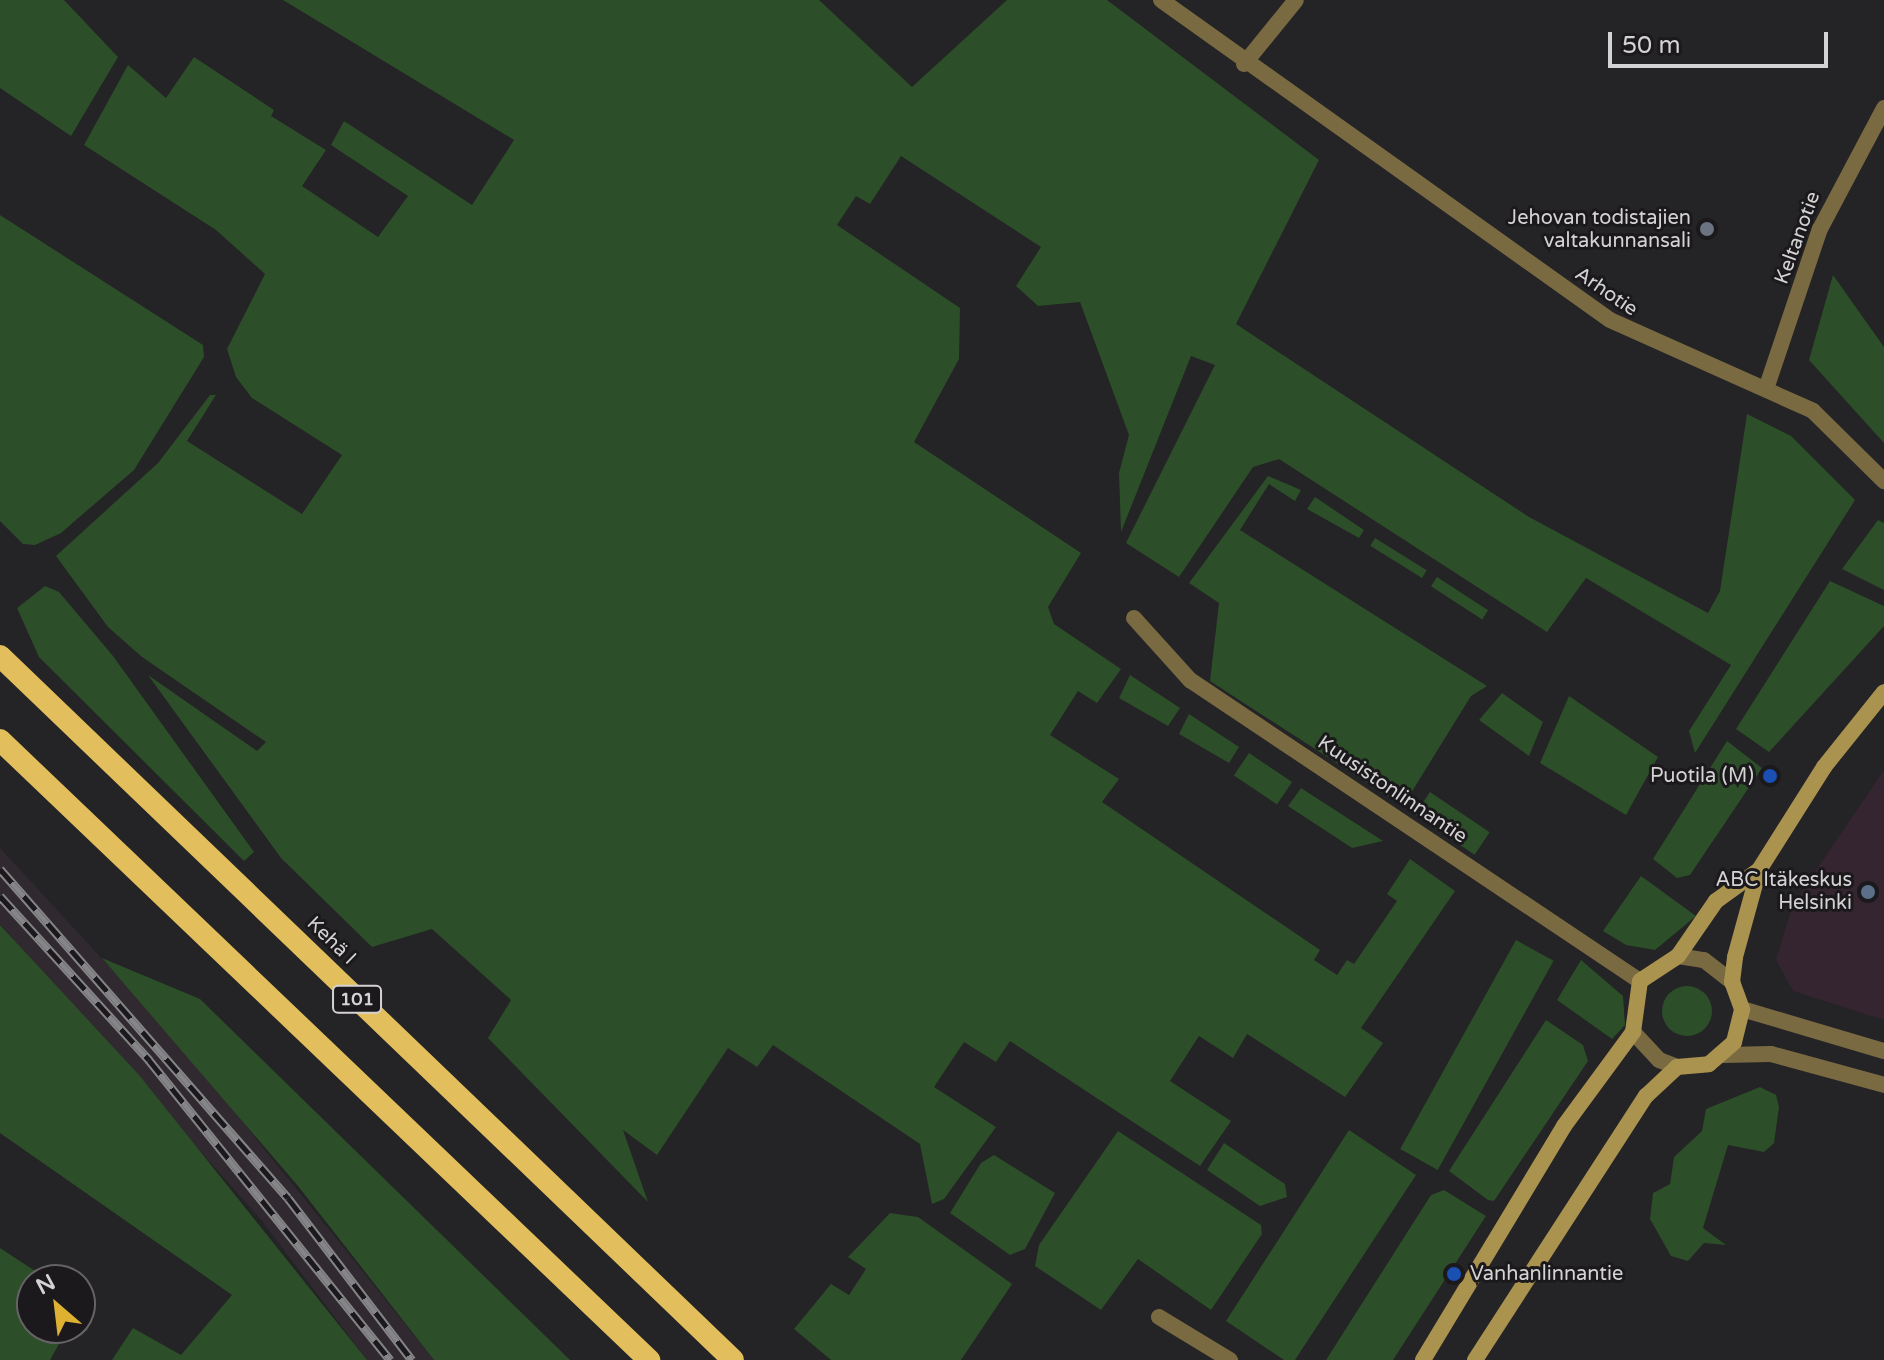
<!DOCTYPE html>
<meta charset="utf-8">
<style>
body{margin:0}
#map{position:relative;width:1884px;height:1360px;overflow:hidden;background:#242325;font-family:"Varela Round",sans-serif}
div>[style]{position:absolute}
.commercial>*{inset:0;background:#342531}
.built>*{inset:0;background:#302a30}
.green>*{inset:0;background:#2c4e29;transform-origin:0 0}
.round{border-radius:50%}
.minor>*{height:16px;margin:-8px;padding:0 8px;transform-origin:8px;border-radius:8px;background:#796a42}
.tertiary>*{height:16px;margin:-8px;padding:0 8px;transform-origin:8px;border-radius:8px;background:#796a42}
.secondary>*{height:16px;margin:-8px;padding:0 8px;transform-origin:8px;border-radius:8px;background:#aa924f}
.trunk>*{height:22px;margin:-11px;padding:0 11px;transform-origin:11px;border-radius:11px;background:#e2bf5c}
.rail>*{height:9px;margin-top:-4.5px;transform-origin:0;background:repeating-linear-gradient(90deg,#1b191b 0 18px,#858486 0 36px);box-sizing:border-box;border-block:2px solid #858486}
.dots>*{width:22px;height:22px;translate:-50% -50%;box-sizing:border-box;border:4px solid #1b191b;border-radius:50%}
span{translate:-50% -50%;white-space:nowrap;text-align:center;line-height:1.15;-webkit-text-stroke:6px #1b191b;paint-order:stroke}
.shield-label span{padding:2px 6px;background:#1b191b;border:2px solid;border-radius:6px;-webkit-text-stroke-width:0}
.shield-label{font-size:18px;color:#d4d3d4;font-weight:700}
.poi-label{font-size:20px;color:#d4d3d4}
.right{translate:-100% -50%;text-align:right}
.left{translate:0 -50%;text-align:left}
.street-label{font-size:20px;color:#d4d3d4}
.north{position:absolute;left:16px;top:1264px;width:80px;height:80px;box-sizing:border-box;background:#1b191b;border:2px solid #656365;border-radius:50%;rotate:332deg;font-size:22px;font-weight:700;line-height:32px;text-align:center;color:#d4d3d4}
.north::after{content:'';display:block;margin:auto;width:28px;height:36px;background:#deb133;clip-path:polygon(50% 0,100% 100%,50% 72%,0 100%)}
.scale{position:absolute;left:1608px;top:32px;width:220px;height:36px;box-sizing:border-box;border:4px solid #d4d3d4;border-top:0;padding-left:10px;font-size:24px;line-height:28px;white-space:nowrap;color:#d4d3d4;-webkit-text-stroke:6px #1b191b;paint-order:stroke}
</style>
<div id="map">
<div class="commercial">
<div style="clip-path:polygon(1884px 770px,1884px 1020px,1793px 991px,1776px 960px,1793px 904px)"></div>
</div>
<div class="built">
<div style="clip-path:polygon(0 848px,174px 1037px,434px 1360px,367px 1360px,262px 1221px,0 924px)"></div>
</div>
<div class="green">
<div style="clip-path:polygon(0 0,64px 0,118px 57px,71px 136px,0 88px)"></div>
<div style="clip-path:polygon(283px 0,819px 0,912px 87px,1007px 0,1107px 0,1319px 160px,1236px 324px,1529px 517px,1708px 613px,1720px 591px,1747px 414px,1791px 436px,1855px 500px,1695px 753px,1689px 731px,1731px 665px,1586px 578px,1547px 632px,1279px 459px,1253px 467px,1179px 577px,1126px 543px,1215px 365px,1191px 356px,1121px 532px,1119px 473px,1129px 435px,1080px 302px,1038px 306px,1016px 286px,1041px 247px,901px 156px,870px 204px,856px 196px,837px 225px,960px 308px,959px 359px,914px 442px,1081px 553px,1048px 607px,1054px 624px,1121px 669px,1097px 703px,1078px 691px,1050px 735px,1119px 779px,1102px 802px,1320px 950px,1314px 960px,1337px 975px,1347px 960px,1354px 964px,1397px 901px,1387px 894px,1410px 859px,1455px 891px,1361px 1028px,1383px 1043px,1345px 1097px,1247px 1034px,1233px 1058px,1199px 1036px,1170px 1081px,1231px 1121px,1200px 1166px,1010px 1041px,996px 1062px,964px 1042px,934px 1087px,996px 1127px,944px 1199px,932px 1204px,920px 1144px,773px 1045px,757px 1067px,728px 1048px,657px 1155px,623px 1130px,648px 1202px,488px 1038px,511px 1000px,432px 929px,372px 947px,281px 858px,148px 675px,257px 751px,266px 742px,142px 657px,108px 627px,56px 556px,158px 463px,210px 395px,216px 395px,187px 441px,302px 514px,342px 455px,252px 398px,236px 377px,227px 349px,265px 274px,216px 230px,84px 145px,128px 65px,166px 98px,194px 57px,274px 110px,271px 116px,326px 150px,302px 186px,378px 237px,408px 196px,331px 145px,344px 121px,472px 205px,514px 140px)"></div>
<div style="clip-path:polygon(0 215px,203px 345px,204px 357px,134px 470px,61px 533px,35px 545px,23px 544px,0 521px)"></div>
<div style="clip-path:polygon(1833px 275px,1884px 347px,1884px 443px,1809px 360px)"></div>
<div style="clip-path:polygon(1268px 476px,1301px 490px,1295px 501px,1269px 484px,1240px 530px,1487px 686px,1471px 696px,1403px 806px,1210px 681px,1219px 603px,1189px 583px)"></div>
<div style="clip-path:polygon(1315px 497px,1364px 530px,1359px 538px,1307px 509px)"></div>
<div style="clip-path:polygon(1878px 520px,1884px 523px,1884px 590px,1842px 569px)"></div>
<div style="left:1375px;top:538px;width:61px;height:9px;rotate:32deg"></div>
<div style="left:1437px;top:577px;width:61px;height:11px;rotate:33deg"></div>
<div style="clip-path:polygon(1830px 581px,1884px 606px,1884px 626px,1769px 752px,1736px 729px)"></div>
<div style="clip-path:polygon(45px 586px,59px 592px,113px 656px,254px 852px,244px 861px,39px 657px,17px 608px)"></div>
<div style="clip-path:polygon(1130px 675px,1180px 708px,1168px 726px,1119px 698px)"></div>
<div style="clip-path:polygon(1502px 693px,1543px 722px,1529px 756px,1479px 720px)"></div>
<div style="clip-path:polygon(1569px 696px,1658px 757px,1626px 815px,1540px 763px)"></div>
<div style="clip-path:polygon(1189px 714px,1239px 747px,1229px 763px,1179px 734px)"></div>
<div style="clip-path:polygon(1727px 741px,1762px 768px,1690px 875px,1677px 878px,1653px 859px)"></div>
<div style="left:1249px;top:753px;width:52px;height:27px;rotate:34deg"></div>
<div style="clip-path:polygon(1301px 788px,1383px 841px,1352px 848px,1288px 806px)"></div>
<div style="left:1430px;top:792px;width:72px;height:27px;rotate:34deg"></div>
<div style="clip-path:polygon(1641px 876px,1696px 916px,1655px 950px,1626px 945px,1603px 931px)"></div>
<div style="clip-path:polygon(0 925px,139px 1075px,367px 1360px,112px 1360px,133px 1328px,181px 1355px,232px 1295px,0 1133px)"></div>
<div style="left:1516px;top:940px;width:43px;height:239px;rotate:29deg"></div>
<div style="clip-path:polygon(102px 958px,200px 999px,570px 1360px,434px 1360px,298px 1186px)"></div>
<div style="clip-path:polygon(1581px 960px,1623px 996px,1625px 1025px,1612px 1039px,1557px 1000px)"></div>
<div class="round" style="left:1662px;top:986px;width:50px;height:50px"></div>
<div style="clip-path:polygon(1546px 1020px,1583px 1045px,1588px 1061px,1494px 1201px,1488px 1200px,1449px 1171px)"></div>
<div style="clip-path:polygon(1760px 1087px,1776px 1095px,1779px 1107px,1774px 1143px,1764px 1152px,1728px 1145px,1703px 1228px,1726px 1245px,1704px 1243px,1688px 1261px,1671px 1256px,1650px 1219px,1653px 1193px,1670px 1184px,1674px 1157px,1702px 1131px,1706px 1109px)"></div>
<div style="clip-path:polygon(1349px 1130px,1416px 1175px,1295px 1360px,1284px 1360px,1226px 1321px)"></div>
<div style="clip-path:polygon(1118px 1131px,1261px 1225px,1262px 1234px,1211px 1310px,1138px 1259px,1101px 1310px,1035px 1266px,1039px 1245px)"></div>
<div style="clip-path:polygon(1224px 1143px,1285px 1184px,1287px 1197px,1260px 1206px,1207px 1170px)"></div>
<div style="clip-path:polygon(994px 1155px,1055px 1193px,1025px 1249px,1010px 1255px,950px 1213px,981px 1163px)"></div>
<div style="clip-path:polygon(1444px 1190px,1486px 1216px,1393px 1360px,1326px 1360px,1431px 1195px)"></div>
<div style="clip-path:polygon(890px 1213px,918px 1217px,1012px 1284px,961px 1360px,831px 1360px,794px 1329px,831px 1284px,849px 1295px,866px 1269px,848px 1257px)"></div>
<div style="clip-path:polygon(0 1248px,49px 1280px,32px 1280px,32px 1328px,68px 1328px,50px 1360px,0 1360px)"></div>
</div>
<div class="minor">
<div style="left:1161px;top:0;width:551px;rotate:35.48deg"></div>
<div style="left:1610px;top:320px;width:222px;rotate:24.1deg"></div>
<div style="left:1813px;top:411px;width:100px;rotate:44.6deg"></div>
<div style="left:1244px;top:64px;width:82px;rotate:-50.9deg"></div>
<div style="left:1766px;top:389px;width:169px;rotate:-71.4deg"></div>
<div style="left:1820px;top:229px;width:137px;rotate:-62.1deg"></div>
<div style="left:1134px;top:618px;width:84px;rotate:47.9deg"></div>
<div style="left:1190px;top:680px;width:541px;rotate:33.78deg"></div>
<div style="left:1159px;top:1317px;width:83px;rotate:31.2deg"></div>
</div>
<div class="tertiary">
<div style="left:1678px;top:956px;width:26px;rotate:9deg"></div>
<div style="left:1704px;top:960px;width:36px;rotate:38deg"></div>
<div style="left:1742px;top:1009px;width:148px;rotate:16.5deg"></div>
<div style="left:1633px;top:1032px;width:38px;rotate:47deg"></div>
<div style="left:1659px;top:1060px;width:19px;rotate:21deg"></div>
<div style="left:1724px;top:1055px;width:47px;rotate:-1.2deg"></div>
<div style="left:1771px;top:1054px;width:117px;rotate:15.3deg"></div>
</div>
<div class="secondary">
<div style="left:1423px;top:1360px;width:273px;rotate:-58.9deg"></div>
<div style="left:1564px;top:1126px;width:117px;rotate:-53.7deg"></div>
<div style="left:1633px;top:1032px;width:51px;rotate:-82.2deg"></div>
<div style="left:1640px;top:981px;width:45px;rotate:-33.3deg"></div>
<div style="left:1678px;top:956px;width:67px;rotate:-55.4deg"></div>
<div style="left:1716px;top:901px;width:53px;rotate:-35.8deg"></div>
<div style="left:1759px;top:870px;width:122px;rotate:-57.7deg"></div>
<div style="left:1824px;top:767px;width:96px;rotate:-51.3deg"></div>
<div style="left:1475px;top:1360px;width:315px;rotate:-57.1deg"></div>
<div style="left:1646px;top:1096px;width:42px;rotate:-43.1deg"></div>
<div style="left:1677px;top:1067px;width:32px;rotate:-5deg"></div>
<div style="left:1709px;top:1064px;width:33px;rotate:-41deg"></div>
<div style="left:1734px;top:1042px;width:34px;rotate:-76deg"></div>
<div style="left:1742px;top:1009px;width:29px;rotate:-110deg"></div>
<div style="left:1732px;top:982px;width:25px;rotate:-83deg"></div>
<div style="left:1735px;top:957px;width:90px;rotate:-74.6deg"></div>
</div>
<div class="trunk">
<div style="left:0;top:656px;width:1016px;rotate:43.84deg"></div>
<div style="left:0;top:740px;width:898px;rotate:43.69deg"></div>
</div>
<div class="rail">
<div style="left:0;top:869px;width:437px;rotate:48.8deg"></div>
<div style="left:288px;top:1198px;width:204px;rotate:52.6deg"></div>
<div style="left:0;top:896px;width:222px;rotate:47.7deg"></div>
<div style="left:149px;top:1060px;width:385px;rotate:51.2deg"></div>
</div>
<div class="dots">
<div style="left:1707px;top:229px;background:#6b7280"></div>
<div style="left:1770px;top:776px;background:#1a4fb4"></div>
<div style="left:1868px;top:892px;background:#5c6f8a"></div>
<div style="left:1454px;top:1274px;background:#1a4fb4"></div>
</div>
<div class="shield-label">
<span style="left:357px;top:999px">101</span>
</div>
<div class="poi-label">
<span class="right" style="left:1691px;top:230px">Jehovan todistajien<br>valtakunnansali</span>
<span class="right" style="left:1754px;top:776px">Puotila (M)</span>
<span class="right" style="left:1852px;top:892px">ABC Itäkeskus<br>Helsinki</span>
<span class="left" style="left:1470px;top:1274px">Vanhanlinnantie</span>
</div>
<div class="street-label">
<span style="left:1798px;top:238px;rotate:-70deg">Keltanotie</span>
<span style="left:1606px;top:292px;rotate:34deg">Arhotie</span>
<span style="left:1392px;top:790px;rotate:34deg">Kuusistonlinnantie</span>
<span style="left:331px;top:941px;rotate:44deg">Kehä I</span>
</div>
<div class="north">N</div>
<div class="scale">50 m</div>
</div>
